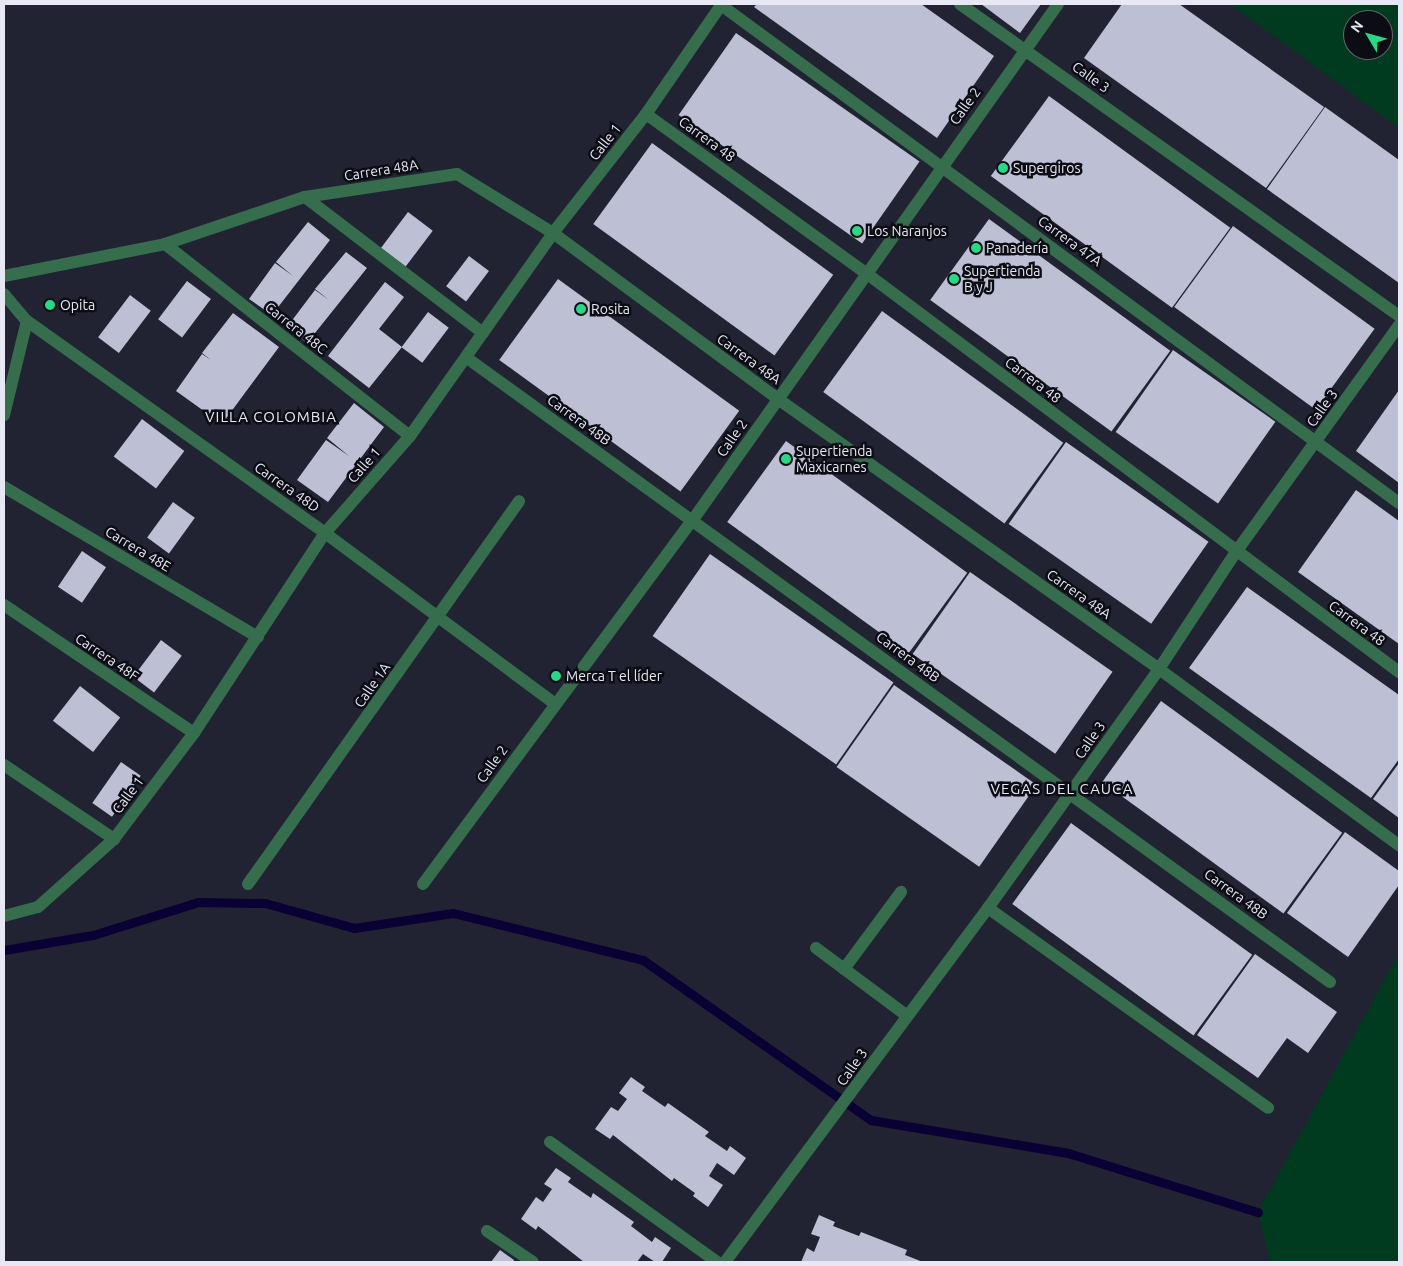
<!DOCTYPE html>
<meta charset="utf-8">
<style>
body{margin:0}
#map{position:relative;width:1403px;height:1266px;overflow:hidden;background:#212333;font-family:Ubuntu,sans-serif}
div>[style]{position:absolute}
.green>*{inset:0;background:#003b1f}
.stream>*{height:9px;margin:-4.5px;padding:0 4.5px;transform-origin:4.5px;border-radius:4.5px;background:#090133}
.building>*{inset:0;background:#bdc0d5;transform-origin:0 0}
.service>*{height:12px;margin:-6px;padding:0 6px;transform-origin:6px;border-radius:6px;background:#366d4d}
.pedestrian>*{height:12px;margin:-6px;padding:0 6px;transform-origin:6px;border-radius:6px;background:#366d4d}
.minor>*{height:12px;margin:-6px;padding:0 6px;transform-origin:6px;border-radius:6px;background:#366d4d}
.dots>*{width:14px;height:14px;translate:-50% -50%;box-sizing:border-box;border:2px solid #0c0d14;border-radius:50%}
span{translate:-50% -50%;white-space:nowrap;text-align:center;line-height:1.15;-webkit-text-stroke:5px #0c0d14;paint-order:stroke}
.street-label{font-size:14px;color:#e7e8f3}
.poi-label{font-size:14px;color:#e7e8f3}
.left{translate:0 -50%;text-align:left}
.neighbourhood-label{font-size:15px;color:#e7e8f3;letter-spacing:1px}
.frame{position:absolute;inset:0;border:5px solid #e7e8f3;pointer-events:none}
.north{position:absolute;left:1343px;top:10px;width:50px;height:50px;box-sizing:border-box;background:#0c0d14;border:1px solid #64656d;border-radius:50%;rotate:307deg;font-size:14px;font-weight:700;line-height:20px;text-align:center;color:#e7e8f3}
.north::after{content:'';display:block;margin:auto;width:18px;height:22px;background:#28d885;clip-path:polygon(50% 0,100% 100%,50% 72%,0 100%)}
</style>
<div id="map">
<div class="green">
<div style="clip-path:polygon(evenodd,1230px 4px,1399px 4px,1399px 128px,1230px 4px,1353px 20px,1383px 20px,1383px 50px,1353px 50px,1353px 20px)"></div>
<div style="clip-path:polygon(1399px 953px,1399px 1262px,1270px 1262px,1258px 1212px)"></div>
</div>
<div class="stream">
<div style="left:4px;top:950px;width:90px;rotate:-9.6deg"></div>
<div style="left:93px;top:935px;width:110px;rotate:-17.4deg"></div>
<div style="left:198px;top:902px;width:67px;rotate:0.9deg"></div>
<div style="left:265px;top:903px;width:92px;rotate:15.7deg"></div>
<div style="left:354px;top:928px;width:100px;rotate:-8.6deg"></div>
<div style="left:453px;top:913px;width:196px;rotate:13.9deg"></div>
<div style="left:643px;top:960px;width:279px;rotate:35.1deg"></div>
<div style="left:871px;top:1120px;width:200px;rotate:9.5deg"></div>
<div style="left:1068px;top:1153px;width:199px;rotate:17.3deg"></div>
</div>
<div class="building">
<div style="clip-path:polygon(757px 4px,921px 4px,994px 56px,937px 138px,754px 7px)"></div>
<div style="clip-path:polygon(981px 4px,1041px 4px,1020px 33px)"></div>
<div style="clip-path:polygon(1122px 4px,1179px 4px,1324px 107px,1266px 188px,1084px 58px)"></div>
<div style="left:736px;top:33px;width:224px;height:100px;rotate:35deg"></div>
<div style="left:1049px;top:96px;width:224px;height:99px;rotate:36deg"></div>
<div style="clip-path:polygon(1325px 107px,1399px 160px,1399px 283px,1267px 189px)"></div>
<div style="left:652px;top:143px;width:224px;height:100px;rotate:36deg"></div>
<div style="left:408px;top:212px;width:31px;height:45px;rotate:37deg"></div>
<div style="left:989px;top:219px;width:224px;height:100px;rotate:36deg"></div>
<div style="clip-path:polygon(308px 222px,330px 240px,272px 315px,249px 299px,275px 263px,293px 276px,276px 262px)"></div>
<div style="left:1233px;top:226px;width:175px;height:100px;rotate:36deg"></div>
<div style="clip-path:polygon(346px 252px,367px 268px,307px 343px,287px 327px,315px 290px,329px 300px,315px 289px)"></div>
<div style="left:469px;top:256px;width:25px;height:38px;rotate:37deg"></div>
<div style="left:558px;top:279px;width:224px;height:100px;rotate:36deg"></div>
<div style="left:187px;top:281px;width:30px;height:48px;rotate:37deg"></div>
<div style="clip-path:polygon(385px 282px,404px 297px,379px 329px,402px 347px,369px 388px,328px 356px)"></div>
<div style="left:130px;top:295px;width:26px;height:53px;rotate:37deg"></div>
<div style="left:882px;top:311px;width:224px;height:100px;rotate:36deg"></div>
<div style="left:428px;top:312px;width:26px;height:44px;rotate:37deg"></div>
<div style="clip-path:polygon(233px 313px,279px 347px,222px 424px,176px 391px,202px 354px,211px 360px,202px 353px)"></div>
<div style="left:1173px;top:350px;width:125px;height:100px;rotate:35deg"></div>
<div style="clip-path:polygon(1399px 390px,1399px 483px,1356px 451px)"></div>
<div style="clip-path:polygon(354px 403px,384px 427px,328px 502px,297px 480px,326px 440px,349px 456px,327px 438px)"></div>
<div style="left:142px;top:419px;width:53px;height:47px;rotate:37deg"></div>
<div style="left:786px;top:441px;width:224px;height:100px;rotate:36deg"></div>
<div style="left:1066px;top:442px;width:174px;height:100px;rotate:35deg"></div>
<div style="clip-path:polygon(1356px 490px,1399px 521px,1399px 644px,1298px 572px)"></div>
<div style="left:173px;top:502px;width:27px;height:44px;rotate:36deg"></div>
<div style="left:82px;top:551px;width:29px;height:43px;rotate:34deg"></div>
<div style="left:710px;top:554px;width:224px;height:100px;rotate:35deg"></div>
<div style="left:970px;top:572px;width:174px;height:100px;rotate:35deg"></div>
<div style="clip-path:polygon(1247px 587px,1399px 695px,1399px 759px,1371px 798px,1189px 668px)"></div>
<div style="left:161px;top:640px;width:26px;height:46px;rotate:37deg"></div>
<div style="left:894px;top:685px;width:174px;height:100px;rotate:35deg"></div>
<div style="left:80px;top:686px;width:51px;height:44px;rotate:38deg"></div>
<div style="left:1161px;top:701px;width:224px;height:100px;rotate:36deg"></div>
<div style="left:121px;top:762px;width:24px;height:50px;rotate:35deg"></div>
<div style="clip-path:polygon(1399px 763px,1399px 818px,1373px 799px)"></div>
<div style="left:1071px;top:823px;width:224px;height:100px;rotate:36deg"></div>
<div style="clip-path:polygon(1345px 832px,1399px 871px,1399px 885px,1348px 957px,1287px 913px)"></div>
<div style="clip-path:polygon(1255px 954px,1337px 1012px,1308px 1053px,1287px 1038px,1258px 1078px,1197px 1035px)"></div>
<div style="clip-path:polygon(631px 1077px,645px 1087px,642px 1091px,665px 1107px,668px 1103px,709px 1132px,705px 1136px,727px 1151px,730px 1146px,746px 1158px,734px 1175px,717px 1163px,709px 1176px,723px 1185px,708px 1207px,693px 1196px,695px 1193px,674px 1178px,672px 1181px,613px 1135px,610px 1139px,595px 1129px,611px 1107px,618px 1111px,627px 1099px,619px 1093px)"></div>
<div style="clip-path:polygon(556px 1168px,571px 1178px,568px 1182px,591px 1198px,593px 1193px,634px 1222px,631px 1226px,652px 1242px,655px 1237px,671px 1248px,662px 1262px,655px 1262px,643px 1254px,637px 1262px,584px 1262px,538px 1226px,536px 1230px,521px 1219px,536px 1197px,543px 1202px,552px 1189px,544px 1184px)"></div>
<div style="clip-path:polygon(819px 1215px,835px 1222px,833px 1226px,859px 1236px,861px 1232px,907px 1250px,905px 1255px,923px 1262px,801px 1262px,807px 1248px,814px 1252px,820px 1237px,811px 1234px)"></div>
<div style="clip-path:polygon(500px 1250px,514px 1260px,513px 1262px,491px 1262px)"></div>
</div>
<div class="service">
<div style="left:550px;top:1142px;width:206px;rotate:35.7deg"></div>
<div style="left:487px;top:1231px;width:55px;rotate:34deg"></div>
</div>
<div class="pedestrian">
<div style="left:305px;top:197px;width:224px;rotate:37.4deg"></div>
<div style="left:165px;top:244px;width:311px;rotate:38.1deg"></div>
<div style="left:4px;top:487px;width:295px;rotate:30.6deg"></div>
<div style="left:4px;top:605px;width:229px;rotate:34deg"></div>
<div style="left:4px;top:765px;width:133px;rotate:33.9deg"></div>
</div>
<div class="minor">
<div style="left:960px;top:4px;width:539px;rotate:35.4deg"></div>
<div style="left:721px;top:5px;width:841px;rotate:36.3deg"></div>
<div style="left:646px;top:114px;width:271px;rotate:35.9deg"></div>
<div style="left:866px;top:273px;width:666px;rotate:36.82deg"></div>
<div style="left:4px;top:276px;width:164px;rotate:-11.2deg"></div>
<div style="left:165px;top:244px;width:148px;rotate:-18.6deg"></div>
<div style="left:305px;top:197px;width:154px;rotate:-8.6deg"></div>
<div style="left:457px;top:174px;width:113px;rotate:31.6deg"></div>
<div style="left:553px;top:233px;width:280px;rotate:36.4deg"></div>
<div style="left:778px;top:399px;width:467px;rotate:35.3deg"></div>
<div style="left:1159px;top:669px;width:298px;rotate:36.3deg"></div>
<div style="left:4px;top:294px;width:35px;rotate:50deg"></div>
<div style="left:27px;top:321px;width:366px;rotate:35.4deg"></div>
<div style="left:325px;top:533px;width:287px;rotate:36.6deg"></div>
<div style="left:467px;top:358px;width:1065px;rotate:35.87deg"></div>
<div style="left:4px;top:415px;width:97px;rotate:-76.3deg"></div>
<div style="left:248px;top:884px;width:469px;rotate:-54.7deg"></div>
<div style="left:423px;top:884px;width:452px;rotate:-53.5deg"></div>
<div style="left:692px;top:521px;width:633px;rotate:-54.7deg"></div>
<div style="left:988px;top:908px;width:344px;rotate:35.5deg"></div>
<div style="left:4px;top:916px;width:35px;rotate:-15deg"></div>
<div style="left:38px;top:907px;width:102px;rotate:-41.8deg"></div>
<div style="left:114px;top:839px;width:133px;rotate:-53deg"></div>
<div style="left:194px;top:733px;width:239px;rotate:-56.8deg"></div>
<div style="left:325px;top:533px;width:129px;rotate:-48.8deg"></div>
<div style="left:410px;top:436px;width:248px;rotate:-54.8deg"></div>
<div style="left:553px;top:233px;width:151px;rotate:-52deg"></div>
<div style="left:646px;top:114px;width:134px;rotate:-55.4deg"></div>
<div style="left:816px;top:948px;width:112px;rotate:36.7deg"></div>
<div style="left:844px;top:969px;width:96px;rotate:-53.5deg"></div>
<div style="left:725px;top:1262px;width:441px;rotate:-53.4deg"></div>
<div style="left:988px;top:908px;width:294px;rotate:-54.4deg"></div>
<div style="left:1159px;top:669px;width:140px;rotate:-56.7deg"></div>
<div style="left:1236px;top:552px;width:279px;rotate:-54.3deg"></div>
</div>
<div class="dots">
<div style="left:1003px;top:168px;background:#28d885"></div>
<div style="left:857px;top:231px;background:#28d885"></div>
<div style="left:976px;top:248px;background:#28d885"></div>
<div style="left:954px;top:279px;background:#28d885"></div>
<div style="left:50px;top:305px;background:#28d885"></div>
<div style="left:581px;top:309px;background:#28d885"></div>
<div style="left:786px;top:459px;background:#28d885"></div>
<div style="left:556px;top:676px;background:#28d885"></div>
</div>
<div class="street-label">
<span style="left:1091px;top:77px;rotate:36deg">Calle 3</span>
<span style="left:965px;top:106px;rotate:-54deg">Calle 2</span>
<span style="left:707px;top:139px;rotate:36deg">Carrera 48</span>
<span style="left:605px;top:142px;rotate:-52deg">Calle 1</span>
<span style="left:381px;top:170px;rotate:-9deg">Carrera 48A</span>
<span style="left:1070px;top:241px;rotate:36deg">Carrera 47A</span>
<span style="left:296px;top:328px;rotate:38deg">Carrera 48C</span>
<span style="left:749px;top:359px;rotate:36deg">Carrera 48A</span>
<span style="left:1033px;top:380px;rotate:37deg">Carrera 48</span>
<span style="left:1322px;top:408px;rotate:-54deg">Calle 3</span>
<span style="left:579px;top:420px;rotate:36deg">Carrera 48B</span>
<span style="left:732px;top:438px;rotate:-55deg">Calle 2</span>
<span style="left:364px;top:465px;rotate:-49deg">Calle 1</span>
<span style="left:287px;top:487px;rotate:35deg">Carrera 48D</span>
<span style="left:138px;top:549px;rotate:31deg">Carrera 48E</span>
<span style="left:1079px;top:594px;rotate:35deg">Carrera 48A</span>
<span style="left:1357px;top:623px;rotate:36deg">Carrera 48</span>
<span style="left:107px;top:657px;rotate:34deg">Carrera 48F</span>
<span style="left:908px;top:657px;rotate:36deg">Carrera 48B</span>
<span style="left:372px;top:685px;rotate:-55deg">Calle 1A</span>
<span style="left:1090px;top:740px;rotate:-55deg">Calle 3</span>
<span style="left:492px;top:764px;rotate:-54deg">Calle 2</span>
<span style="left:128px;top:795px;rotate:-53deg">Calle 1</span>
<span style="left:1236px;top:894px;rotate:36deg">Carrera 48B</span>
<span style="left:852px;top:1067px;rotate:-55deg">Calle 3</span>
</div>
<div class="poi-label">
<span class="left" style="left:1013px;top:168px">Supergiros</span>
<span class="left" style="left:867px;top:231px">Los Naranjos</span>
<span class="left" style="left:986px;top:248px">Panadería</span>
<span class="left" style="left:964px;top:279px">Supertienda<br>B y J</span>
<span class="left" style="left:60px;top:305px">Opita</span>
<span class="left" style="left:591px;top:309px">Rosita</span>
<span class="left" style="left:796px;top:459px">Supertienda<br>Maxicarnes</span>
<span class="left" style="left:566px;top:676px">Merca T el líder</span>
</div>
<div class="neighbourhood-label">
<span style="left:271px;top:417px">VILLA COLOMBIA</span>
<span style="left:1062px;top:789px">VEGAS DEL CAUCA</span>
</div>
<div class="frame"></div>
<div class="north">N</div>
</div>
